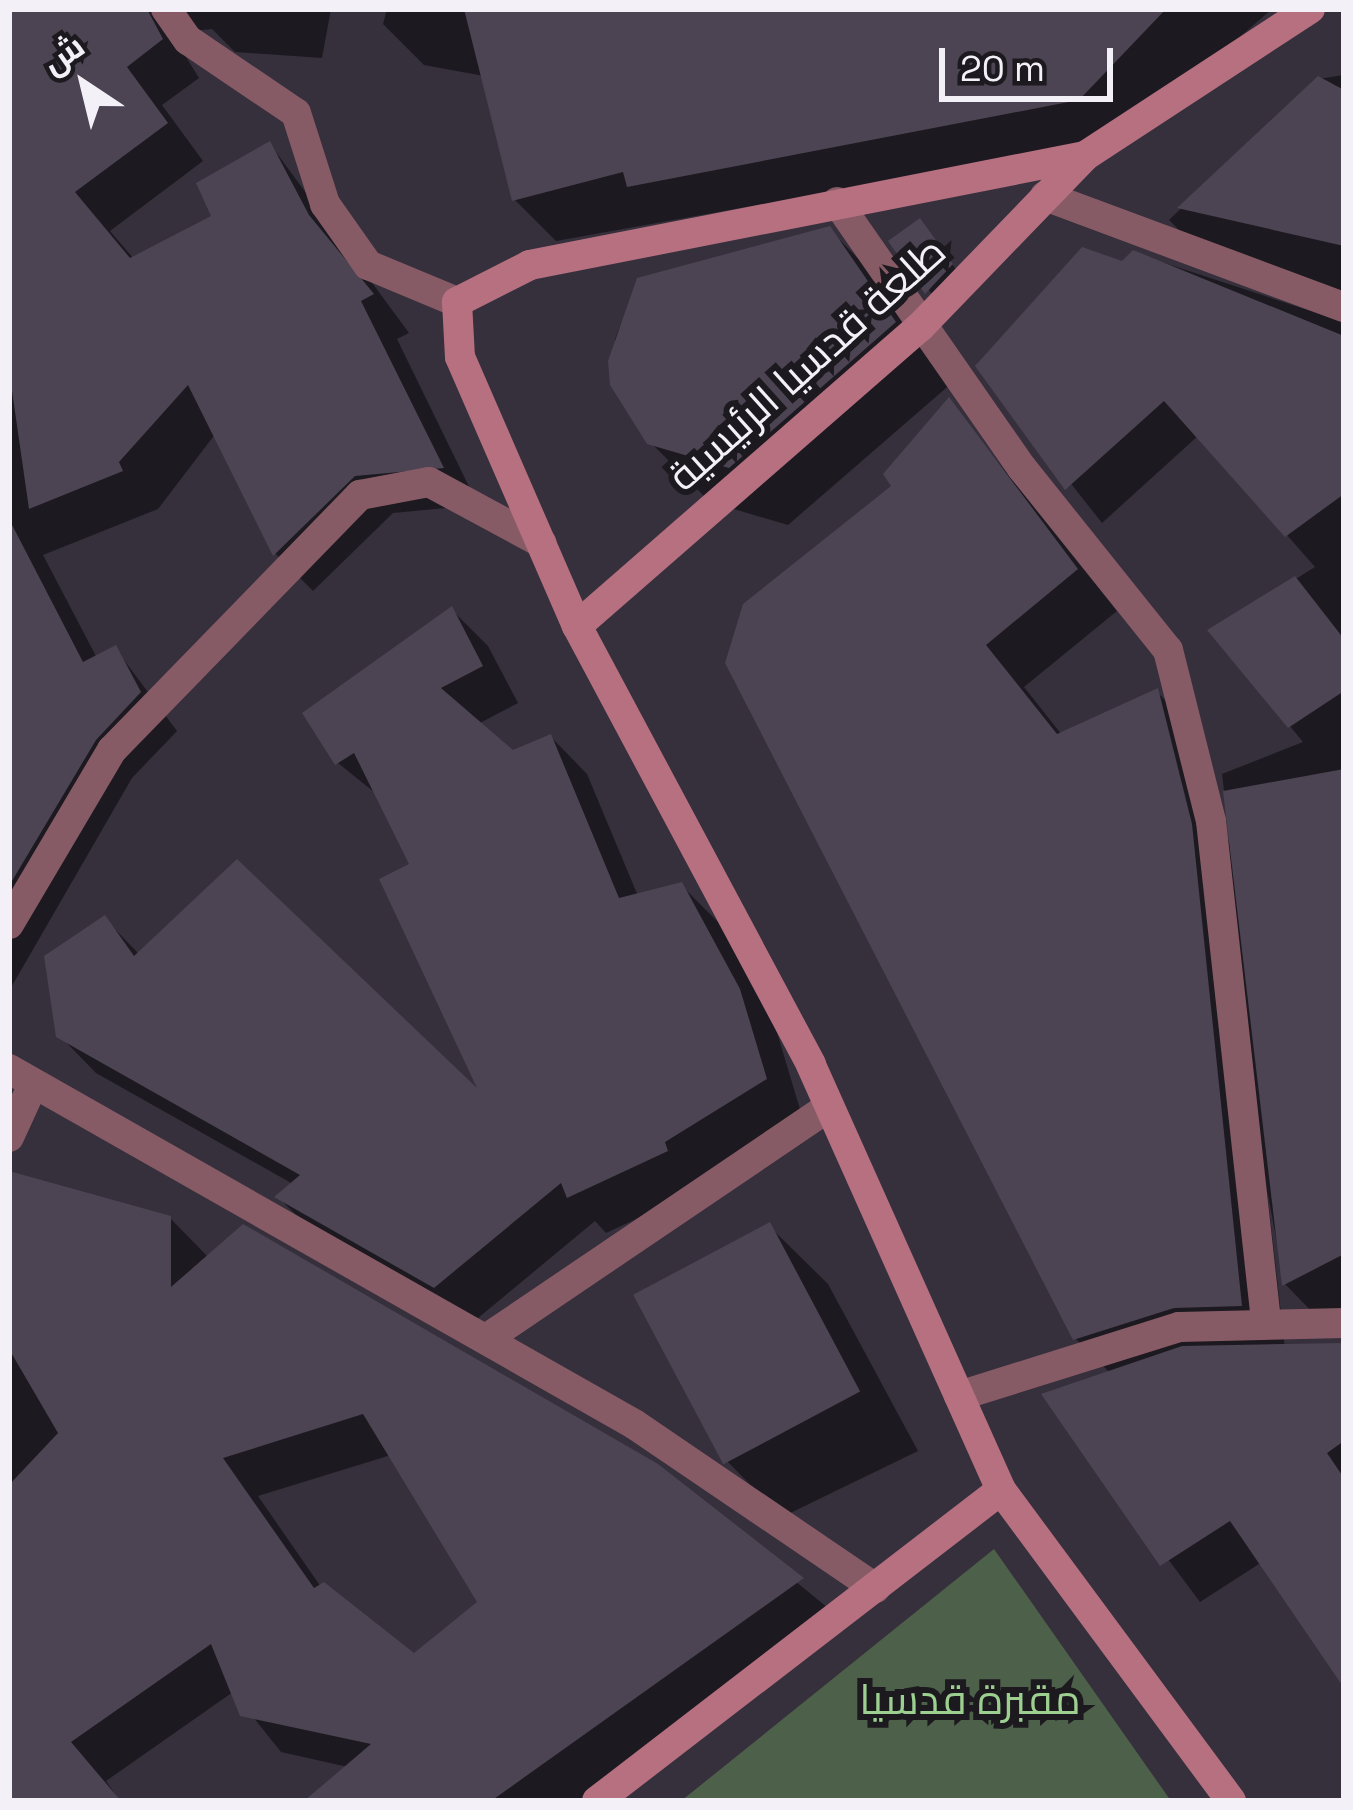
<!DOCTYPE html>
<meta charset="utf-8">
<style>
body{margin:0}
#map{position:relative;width:1353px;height:1810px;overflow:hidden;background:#362f3c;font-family:"Space Grotesk",Cairo,sans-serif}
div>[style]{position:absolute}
.green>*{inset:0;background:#4d6049}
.shadow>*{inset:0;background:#0007;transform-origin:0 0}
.building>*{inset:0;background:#4c4452;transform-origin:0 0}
.street>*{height:30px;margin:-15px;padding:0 15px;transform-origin:15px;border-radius:15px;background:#875b65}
.secondary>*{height:30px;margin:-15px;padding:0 15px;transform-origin:15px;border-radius:15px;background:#b67080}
span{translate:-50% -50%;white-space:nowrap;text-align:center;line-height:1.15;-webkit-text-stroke:12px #1c191f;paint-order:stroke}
.street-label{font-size:42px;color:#f4f0f8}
.park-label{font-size:42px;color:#9ccf90}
.frame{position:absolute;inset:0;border:12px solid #f4f0f8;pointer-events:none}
.north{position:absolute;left:24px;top:24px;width:120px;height:120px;-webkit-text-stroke:9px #1c191f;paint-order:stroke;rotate:325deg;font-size:33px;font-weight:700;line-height:48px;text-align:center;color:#f4f0f8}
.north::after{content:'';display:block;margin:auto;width:42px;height:54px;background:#f4f0f8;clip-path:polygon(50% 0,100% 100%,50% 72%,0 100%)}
.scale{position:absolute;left:939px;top:48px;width:174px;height:54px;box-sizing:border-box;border:6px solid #f4f0f8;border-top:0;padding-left:15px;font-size:36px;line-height:42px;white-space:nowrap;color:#f4f0f8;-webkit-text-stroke:9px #1c191f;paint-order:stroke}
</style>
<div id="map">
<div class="green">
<div style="clip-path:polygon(994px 1549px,1171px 1801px,681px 1801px)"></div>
</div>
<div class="shadow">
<div style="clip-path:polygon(9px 9px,331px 9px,322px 58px,235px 52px,212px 29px,191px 31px,183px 52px,199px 78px,162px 105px,203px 161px,110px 231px,134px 259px,215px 217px,270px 144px,409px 333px,397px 339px,478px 505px,393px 513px,313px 591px,276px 554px,216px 433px,158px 509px,43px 555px,97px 658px,115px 648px,177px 731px,132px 778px,9px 991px)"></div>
<div style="clip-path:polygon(387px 9px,1272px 9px,1121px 140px,556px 241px,515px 200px,484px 76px,424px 65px,383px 24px)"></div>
<div style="clip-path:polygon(1344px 75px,1344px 306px,1203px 254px,1169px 220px,1318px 79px)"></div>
<div style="left:919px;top:222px;width:73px;height:34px;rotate:52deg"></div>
<div style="clip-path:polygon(829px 229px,888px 289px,953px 382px,788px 525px,710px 502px,650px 442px,613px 384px,615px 339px,639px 280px)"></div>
<div style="clip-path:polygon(1134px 253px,1344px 322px,1344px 1306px,1319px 1319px,1285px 1284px,1267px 1190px,1285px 1349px,1344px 1348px,1344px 1680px,1262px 1562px,1200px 1602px,1046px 1395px,1111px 1374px,1075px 1338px,895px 486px,949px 401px,1117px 611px,1024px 687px,1062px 735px,1157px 692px,1198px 733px,1231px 849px,1222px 774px,1303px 742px,1212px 631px,1315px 567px,1199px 435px,1102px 523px,978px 366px)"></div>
<div style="clip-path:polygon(452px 610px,488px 646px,518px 703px,478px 724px,512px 753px,551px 737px,587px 774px,638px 896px,681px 885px,718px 922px,776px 1029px,802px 1116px,703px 1188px,606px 1233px,595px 1221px,472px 1323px,314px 1233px,278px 1197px,293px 1184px,96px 1073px,59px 1035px,105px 919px,140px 955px,486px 1100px,413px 865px,379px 796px,338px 763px)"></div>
<div style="clip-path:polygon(evenodd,9px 1200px,170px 1218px,209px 1258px,656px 1467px,839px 1617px,581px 1801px,308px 1801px,348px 1767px,281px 1752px,233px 1692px,106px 1781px,120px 1801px,9px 1801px,9px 1200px,391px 1455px,481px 1603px,414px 1657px,321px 1587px,258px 1496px,391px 1455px)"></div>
<div style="clip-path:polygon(769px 1226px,828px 1284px,918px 1451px,782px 1517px,724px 1458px,637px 1297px)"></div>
</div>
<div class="building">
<div style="clip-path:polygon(9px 9px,147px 9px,163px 39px,127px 67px,168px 123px,75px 192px,130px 258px,211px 216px,196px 183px,270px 141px,309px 215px,374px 294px,361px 301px,444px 468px,355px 476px,273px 556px,188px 385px,119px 462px,123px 471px,29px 509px,9px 370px)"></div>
<div style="clip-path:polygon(464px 9px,1166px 9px,1079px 100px,627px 187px,623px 172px,512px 201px)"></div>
<div style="clip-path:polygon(1318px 76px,1344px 90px,1344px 246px,1177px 208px)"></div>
<div style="clip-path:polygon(920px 218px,953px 264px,925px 294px,888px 241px)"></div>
<div style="clip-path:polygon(830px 226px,896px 322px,729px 468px,647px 444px,610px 385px,608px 361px,637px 278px)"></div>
<div style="clip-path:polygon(1082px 247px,1122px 261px,1133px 250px,1344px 336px,1344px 494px,1285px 537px,1164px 401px,1065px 490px,975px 366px)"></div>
<div style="clip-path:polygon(949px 397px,1078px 569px,986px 645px,1057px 734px,1158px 688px,1192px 824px,1242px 1306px,1174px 1308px,1073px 1340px,725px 663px,743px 604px,891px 486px,883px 474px)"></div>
<div style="clip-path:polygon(9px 519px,83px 662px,116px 645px,141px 692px,96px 740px,9px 886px)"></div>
<div style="clip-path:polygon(1295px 576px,1344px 639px,1344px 691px,1288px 728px,1207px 630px)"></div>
<div style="clip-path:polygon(452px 606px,483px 666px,441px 688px,513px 750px,551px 734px,619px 898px,682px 882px,740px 989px,767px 1079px,665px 1142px,668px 1151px,567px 1198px,561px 1183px,434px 1288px,274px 1197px,300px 1175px,56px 1037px,44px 956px,105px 915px,134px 956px,237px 859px,477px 1088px,379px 879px,409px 864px,354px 753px,335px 765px,302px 713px)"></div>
<div style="clip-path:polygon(1344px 769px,1344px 1254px,1282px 1286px,1223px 791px)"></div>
<div style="clip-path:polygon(evenodd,9px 1171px,171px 1216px,171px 1287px,243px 1224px,658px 1464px,804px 1578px,491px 1801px,304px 1801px,371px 1744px,240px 1716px,211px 1644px,71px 1742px,121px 1801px,9px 1801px,9px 1485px,58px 1433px,9px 1349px,9px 1171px,363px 1414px,477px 1602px,414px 1653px,324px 1582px,314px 1588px,223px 1458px,363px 1414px)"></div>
<div style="left:770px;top:1222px;width:192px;height:155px;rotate:62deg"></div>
<div style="clip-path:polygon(1344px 1343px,1344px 1441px,1327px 1453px,1344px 1478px,1344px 1688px,1230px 1521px,1160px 1566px,1041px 1394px,1182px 1346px)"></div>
</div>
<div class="street">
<div style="left:166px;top:9px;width:38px;rotate:55deg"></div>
<div style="left:188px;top:40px;width:130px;rotate:34.1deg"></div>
<div style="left:296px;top:113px;width:96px;rotate:72.3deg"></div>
<div style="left:325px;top:204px;width:75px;rotate:54.8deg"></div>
<div style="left:368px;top:265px;width:96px;rotate:22.6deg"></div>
<div style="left:1045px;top:196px;width:319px;rotate:20.4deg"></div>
<div style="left:837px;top:202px;width:324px;rotate:55.2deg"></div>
<div style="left:1022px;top:468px;width:233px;rotate:51.3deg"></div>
<div style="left:1168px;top:650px;width:176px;rotate:75.9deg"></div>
<div style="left:1211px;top:821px;width:503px;rotate:83.72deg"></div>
<div style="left:9px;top:924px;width:202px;rotate:-59.4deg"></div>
<div style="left:112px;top:750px;width:356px;rotate:-45.8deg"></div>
<div style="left:360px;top:495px;width:70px;rotate:-10.7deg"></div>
<div style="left:429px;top:482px;width:128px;rotate:28.4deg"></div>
<div style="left:9px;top:1069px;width:719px;rotate:29.6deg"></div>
<div style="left:634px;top:1424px;width:292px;rotate:34.2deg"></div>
<div style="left:9px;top:1137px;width:53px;rotate:-65.4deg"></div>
<div style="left:486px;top:1339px;width:414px;rotate:-34.1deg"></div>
<div style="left:959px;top:1396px;width:231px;rotate:-17.4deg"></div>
<div style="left:1179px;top:1327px;width:165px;rotate:-1.4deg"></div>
</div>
<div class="secondary">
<div style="left:1085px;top:156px;width:566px;rotate:168.89deg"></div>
<div style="left:530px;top:265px;width:82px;rotate:153.1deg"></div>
<div style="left:457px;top:302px;width:55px;rotate:86.9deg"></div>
<div style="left:460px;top:357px;width:293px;rotate:66.5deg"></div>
<div style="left:577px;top:626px;width:497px;rotate:61.9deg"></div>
<div style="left:811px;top:1065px;width:466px;rotate:65.9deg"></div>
<div style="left:1001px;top:1490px;width:387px;rotate:53.5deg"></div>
<div style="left:577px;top:626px;width:455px;rotate:-41.1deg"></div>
<div style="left:920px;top:327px;width:238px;rotate:-46deg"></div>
<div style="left:1085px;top:156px;width:269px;rotate:-33.2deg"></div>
<div style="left:597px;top:1801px;width:510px;rotate:-37.59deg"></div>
</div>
<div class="street-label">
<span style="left:807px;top:364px;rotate:-42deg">طلعة قدسيا الرئيسية</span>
</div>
<div class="park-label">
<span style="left:970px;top:1700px">مقبرة قدسيا</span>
</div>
<div class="frame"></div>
<div class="north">ش</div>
<div class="scale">20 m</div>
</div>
